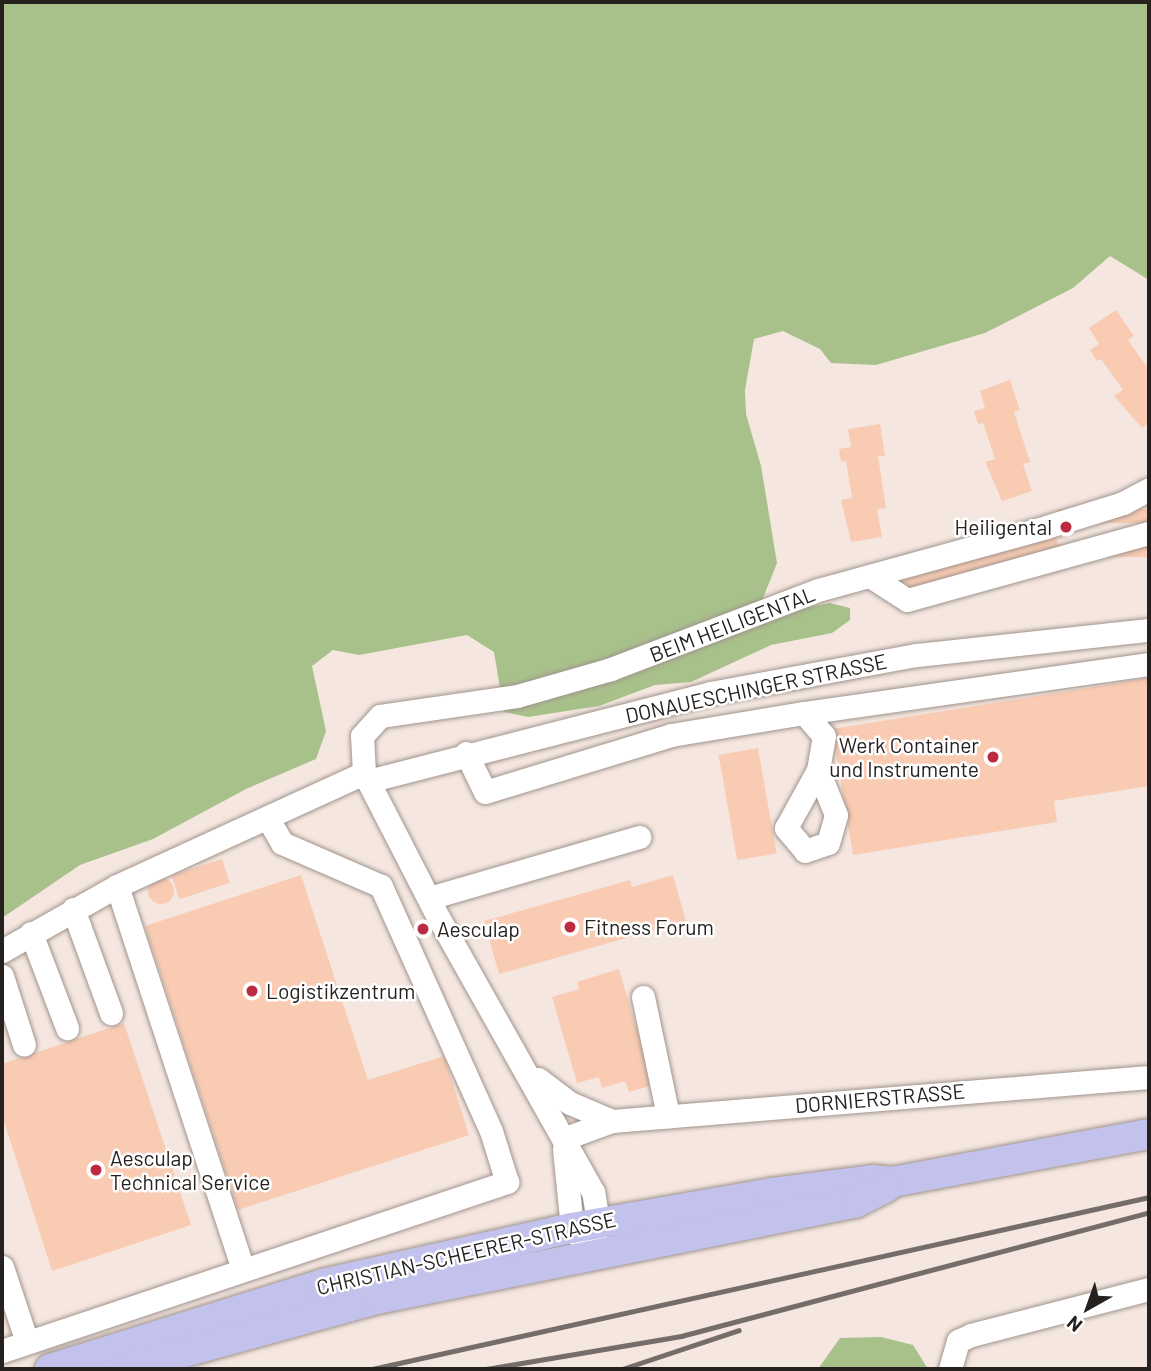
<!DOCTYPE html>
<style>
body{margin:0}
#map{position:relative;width:1151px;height:1371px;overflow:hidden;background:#f5e7e0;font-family:Barlow,sans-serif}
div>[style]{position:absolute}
.forest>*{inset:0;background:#a8c18b}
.building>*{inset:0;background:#f9cbb3;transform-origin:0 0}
.round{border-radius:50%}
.roads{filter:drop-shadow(0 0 2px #a0948d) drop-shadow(0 0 2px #a0948d)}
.minor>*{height:23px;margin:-11.5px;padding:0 11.5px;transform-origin:11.5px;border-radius:11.5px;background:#fff}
.major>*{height:30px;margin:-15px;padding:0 15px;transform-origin:15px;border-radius:15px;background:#c3c2ec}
.rail>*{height:5px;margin:-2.5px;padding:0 2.5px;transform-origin:2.5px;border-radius:2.5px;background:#756d69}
.dots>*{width:19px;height:19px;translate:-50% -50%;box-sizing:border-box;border:4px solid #fff;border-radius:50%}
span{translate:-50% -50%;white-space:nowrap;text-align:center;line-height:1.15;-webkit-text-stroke:5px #fff;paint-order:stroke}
.poi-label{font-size:21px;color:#26211f}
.right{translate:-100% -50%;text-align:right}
.left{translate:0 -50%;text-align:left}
.street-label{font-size:21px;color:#26211f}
.frame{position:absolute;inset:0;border:4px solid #26211f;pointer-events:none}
.north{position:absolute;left:1053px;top:1273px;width:70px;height:70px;-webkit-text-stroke:5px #fff;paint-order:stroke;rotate:220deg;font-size:19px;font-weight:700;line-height:28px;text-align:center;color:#26211f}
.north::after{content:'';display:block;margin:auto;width:24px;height:32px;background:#26211f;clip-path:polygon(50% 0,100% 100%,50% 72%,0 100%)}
</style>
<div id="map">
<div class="forest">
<div style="clip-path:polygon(2px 2px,1149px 2px,1149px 280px,1110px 256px,1073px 288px,985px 333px,876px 365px,831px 363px,820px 349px,783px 331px,754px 339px,745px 390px,746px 414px,761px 466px,777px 563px,763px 598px,782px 612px,830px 603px,850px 608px,850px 620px,832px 633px,771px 645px,691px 682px,655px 685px,599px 706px,528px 717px,504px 712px,494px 652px,467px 635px,359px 655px,333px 650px,312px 666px,326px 731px,316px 759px,246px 789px,153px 839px,80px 865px,2px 918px)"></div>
<div style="clip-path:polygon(881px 1337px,913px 1345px,928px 1369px,818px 1369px,840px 1338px)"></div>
</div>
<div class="building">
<div style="clip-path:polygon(1116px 310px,1134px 336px,1128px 340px,1149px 370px,1149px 423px,1142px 428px,1114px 396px,1123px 390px,1101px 359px,1097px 361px,1090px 350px,1099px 344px,1089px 328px)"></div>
<div style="clip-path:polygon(1010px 380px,1020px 410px,1014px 412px,1030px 462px,1023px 464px,1032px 491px,1002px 501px,985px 462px,995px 459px,983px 423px,978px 424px,974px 411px,985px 408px,980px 391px)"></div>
<div style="clip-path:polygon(880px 424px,885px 456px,878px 456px,886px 508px,877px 509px,882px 537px,851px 542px,841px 500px,852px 498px,846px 461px,841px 462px,839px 449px,851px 447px,848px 429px)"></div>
<div style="left:1149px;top:509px;width:14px;height:92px;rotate:90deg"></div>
<div style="left:1055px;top:534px;width:15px;height:157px;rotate:74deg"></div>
<div style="left:1149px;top:544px;width:13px;height:153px;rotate:90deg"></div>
<div style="clip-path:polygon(1149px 678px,1149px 786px,1054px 801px,1057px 822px,853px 855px,832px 729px)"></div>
<div style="left:758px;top:748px;width:107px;height:40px;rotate:80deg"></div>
<div style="left:222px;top:859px;width:25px;height:53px;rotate:72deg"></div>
<div style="clip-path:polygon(301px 875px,368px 1080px,444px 1056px,469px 1135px,238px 1210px,145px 926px)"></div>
<div style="clip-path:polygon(673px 875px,686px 921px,499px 974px,484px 921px,630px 880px,632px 887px)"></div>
<div class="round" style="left:148px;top:878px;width:26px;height:26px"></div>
<div style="clip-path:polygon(619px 969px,653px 1085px,629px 1092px,625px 1081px,602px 1088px,599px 1077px,577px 1083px,552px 997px,579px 989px,577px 982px)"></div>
<div style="clip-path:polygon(124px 1023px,191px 1225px,52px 1271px,2px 1115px,2px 1064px)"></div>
</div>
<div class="roads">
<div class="minor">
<div style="left:870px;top:576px;width:44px;rotate:33deg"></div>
<div style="left:907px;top:600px;width:251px;rotate:-15.5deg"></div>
<div style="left:804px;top:713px;width:348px;rotate:-8.1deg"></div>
<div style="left:466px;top:753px;width:43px;rotate:64deg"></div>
<div style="left:485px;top:792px;width:195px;rotate:-17deg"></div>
<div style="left:671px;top:735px;width:135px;rotate:-9.4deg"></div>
<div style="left:804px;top:713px;width:30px;rotate:49deg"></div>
<div style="left:824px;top:736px;width:35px;rotate:100deg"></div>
<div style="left:818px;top:770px;width:66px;rotate:118.9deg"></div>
<div style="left:786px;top:828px;width:30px;rotate:50deg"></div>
<div style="left:805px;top:851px;width:24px;rotate:-19deg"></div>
<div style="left:828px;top:843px;width:29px;rotate:-74deg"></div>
<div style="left:836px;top:815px;width:48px;rotate:-111.8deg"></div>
<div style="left:368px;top:781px;width:354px;rotate:-14.4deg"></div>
<div style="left:711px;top:693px;width:209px;rotate:-10.5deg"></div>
<div style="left:917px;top:655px;width:233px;rotate:-6.2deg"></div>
<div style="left:117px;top:886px;width:404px;rotate:71.8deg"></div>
<div style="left:429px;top:898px;width:219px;rotate:-16.2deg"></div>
<div style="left:73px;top:909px;width:111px;rotate:69.9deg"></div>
<div style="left:31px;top:933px;width:102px;rotate:69.2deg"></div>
<div style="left:2px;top:951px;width:132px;rotate:-29.5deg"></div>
<div style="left:117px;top:886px;width:272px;rotate:-24.6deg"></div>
<div style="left:2px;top:976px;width:72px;rotate:72.3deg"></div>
<div style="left:643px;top:997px;width:122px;rotate:78.1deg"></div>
<div style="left:538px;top:1079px;width:40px;rotate:37deg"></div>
<div style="left:570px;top:1103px;width:46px;rotate:23.2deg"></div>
<div style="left:563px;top:1139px;width:52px;rotate:-20.2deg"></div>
<div style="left:612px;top:1121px;width:539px;rotate:-4.68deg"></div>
<div style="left:564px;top:1149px;width:79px;rotate:84.2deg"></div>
<div style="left:572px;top:1228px;width:16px;rotate:52deg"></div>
<div style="left:592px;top:1253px;width:32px;rotate:-79deg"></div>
<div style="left:598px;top:1222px;width:30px;rotate:-99deg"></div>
<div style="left:593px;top:1192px;width:313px;rotate:-119.4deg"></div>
<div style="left:439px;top:919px;width:164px;rotate:-117.2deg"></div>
<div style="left:364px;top:773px;width:37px;rotate:-93deg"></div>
<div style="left:362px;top:736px;width:27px;rotate:-48deg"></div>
<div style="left:380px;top:716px;width:138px;rotate:-8.3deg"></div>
<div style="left:517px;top:696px;width:98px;rotate:-16deg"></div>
<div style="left:611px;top:669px;width:222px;rotate:-20.9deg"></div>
<div style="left:818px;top:590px;width:237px;rotate:-15.4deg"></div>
<div style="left:1046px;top:527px;width:81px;rotate:-17.3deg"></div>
<div style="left:1123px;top:503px;width:30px;rotate:-28deg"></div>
<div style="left:2px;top:1267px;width:79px;rotate:71.6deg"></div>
<div style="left:2px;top:1351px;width:533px;rotate:-18.5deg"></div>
<div style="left:507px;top:1182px;width:53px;rotate:-107.4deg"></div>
<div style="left:491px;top:1131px;width:269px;rotate:-114.2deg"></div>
<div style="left:381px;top:886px;width:108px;rotate:-156.5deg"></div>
<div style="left:282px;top:843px;width:28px;rotate:-120deg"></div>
<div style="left:950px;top:1369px;width:29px;rotate:-74deg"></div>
<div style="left:958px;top:1341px;width:14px;rotate:-25deg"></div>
<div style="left:971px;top:1335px;width:184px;rotate:-14.5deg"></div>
</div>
<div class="major">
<div style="left:50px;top:1369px;width:286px;rotate:-17.3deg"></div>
<div style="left:323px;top:1284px;width:255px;rotate:-12.7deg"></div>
<div style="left:572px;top:1228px;width:203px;rotate:-9.9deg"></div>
<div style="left:772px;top:1193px;width:102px;rotate:-7.3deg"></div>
<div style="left:873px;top:1180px;width:19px;rotate:6deg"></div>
<div style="left:892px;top:1182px;width:261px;rotate:-10.6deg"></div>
<div style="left:123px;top:1369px;width:263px;rotate:-15.4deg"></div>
<div style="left:377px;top:1299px;width:488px;rotate:-11.4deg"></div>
<div style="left:855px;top:1203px;width:35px;rotate:-27deg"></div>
</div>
</div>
<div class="rail">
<div style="left:372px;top:1369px;width:796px;rotate:-12.48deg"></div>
<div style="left:486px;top:1369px;width:198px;rotate:-9.6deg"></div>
<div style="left:681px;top:1336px;width:484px;rotate:-14.8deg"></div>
<div style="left:622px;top:1369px;width:123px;rotate:-18.4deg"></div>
</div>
<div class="dots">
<div style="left:1066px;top:527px;background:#bb2a41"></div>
<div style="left:993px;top:757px;background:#bb2a41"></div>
<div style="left:570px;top:927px;background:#bb2a41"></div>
<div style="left:423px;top:929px;background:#bb2a41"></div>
<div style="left:252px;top:991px;background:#bb2a41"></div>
<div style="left:96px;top:1170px;background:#bb2a41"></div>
</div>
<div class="poi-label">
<span class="right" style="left:1052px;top:527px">Heiligental</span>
<span class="right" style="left:979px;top:757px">Werk Container<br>und Instrumente</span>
<span class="left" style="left:584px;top:927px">Fitness Forum</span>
<span class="left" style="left:437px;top:929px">Aesculap</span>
<span class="left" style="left:266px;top:991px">Logistikzentrum</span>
<span class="left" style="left:110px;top:1170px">Aesculap<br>Technical Service</span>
</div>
<div class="street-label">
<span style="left:732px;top:624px;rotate:-21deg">BEIM HEILIGENTAL</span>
<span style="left:756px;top:688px;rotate:-12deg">DONAUESCHINGER STRASSE</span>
<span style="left:880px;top:1098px;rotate:-5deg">DORNIERSTRASSE</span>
<span style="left:466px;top:1253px;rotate:-13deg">CHRISTIAN-SCHEERER-STRASSE</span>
</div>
<div class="frame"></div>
<div class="north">N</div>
</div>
